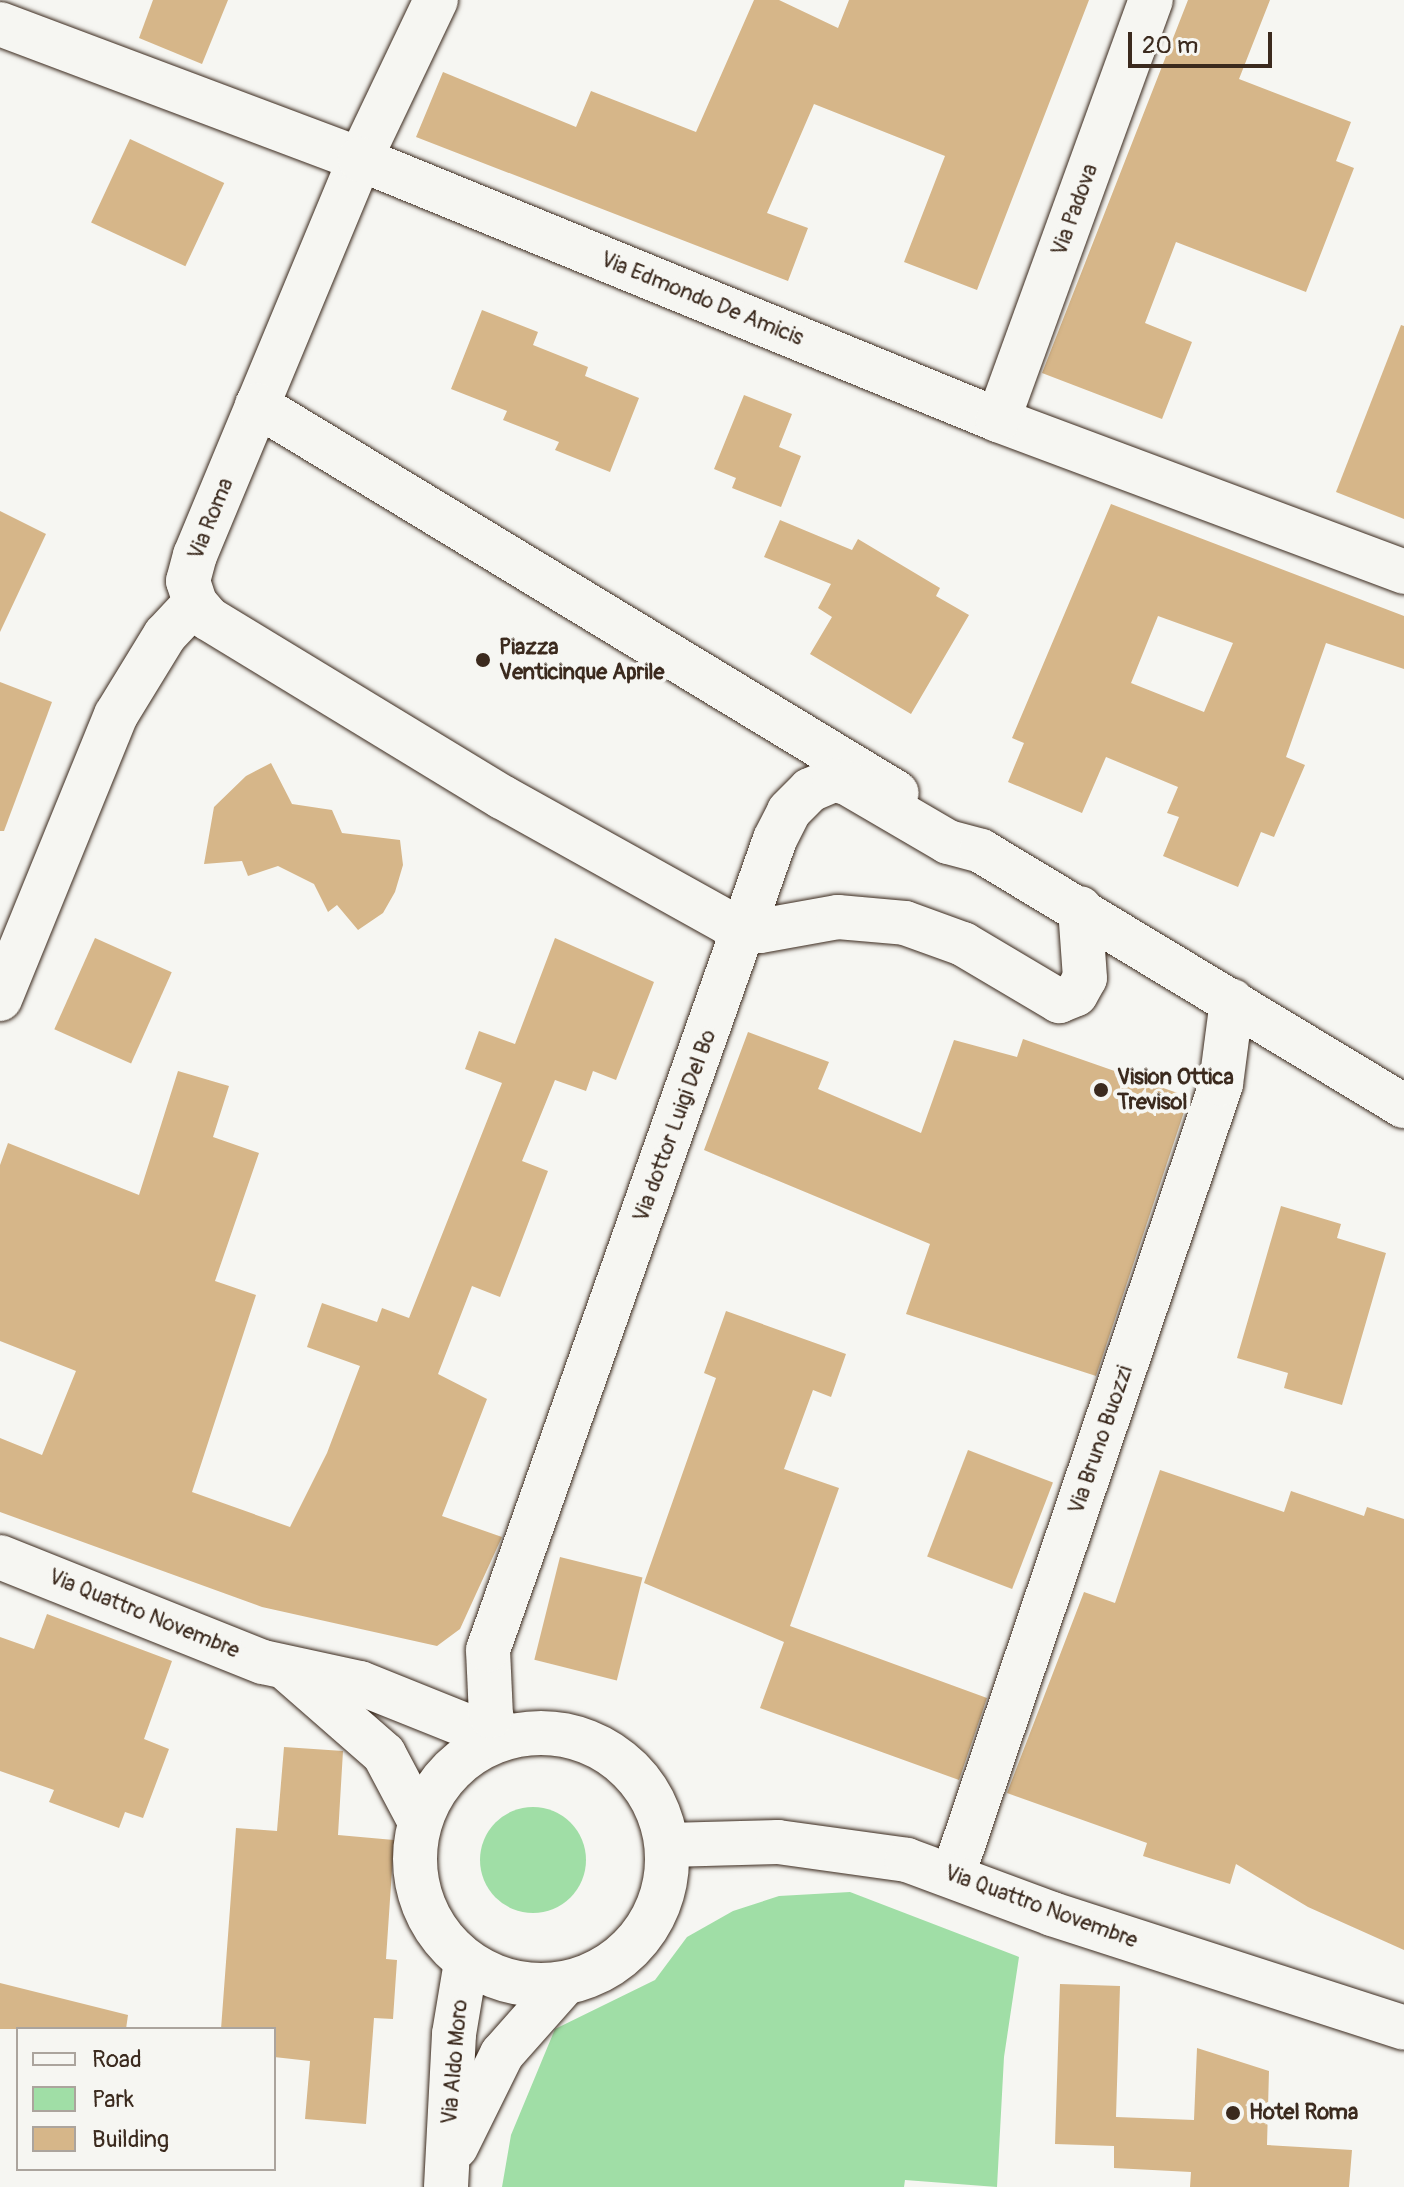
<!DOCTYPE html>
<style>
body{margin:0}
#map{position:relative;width:1404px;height:2187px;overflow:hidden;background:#f6f6f2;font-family:Pangolin,sans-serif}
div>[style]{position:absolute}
.green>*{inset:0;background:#a0dea6}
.round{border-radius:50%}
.building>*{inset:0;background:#d6b689;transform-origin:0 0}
.roads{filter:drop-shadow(0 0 2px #3b2a1e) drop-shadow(0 0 2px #3b2a1e)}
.minor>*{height:44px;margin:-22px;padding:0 22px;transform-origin:22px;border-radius:22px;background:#f6f6f2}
.tertiary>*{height:44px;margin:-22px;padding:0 22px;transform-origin:22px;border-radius:22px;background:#f6f6f2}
.secondary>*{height:44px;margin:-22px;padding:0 22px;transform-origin:22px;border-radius:22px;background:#f6f6f2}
.secondary>.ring{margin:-22px;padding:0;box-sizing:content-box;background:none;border:44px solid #f6f6f2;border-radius:50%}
.dots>*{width:22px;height:22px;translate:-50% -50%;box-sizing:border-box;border:4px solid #f6f6f2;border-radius:50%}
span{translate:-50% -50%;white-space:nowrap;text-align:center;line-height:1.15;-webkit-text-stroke:8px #f6f6f2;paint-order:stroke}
.street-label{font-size:22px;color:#3b2a1e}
.poi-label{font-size:22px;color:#3b2a1e;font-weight:700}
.left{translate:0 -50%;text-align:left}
.legend{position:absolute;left:16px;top:2027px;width:260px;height:144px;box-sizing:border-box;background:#f6f6f2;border:2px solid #aba49d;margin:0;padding:10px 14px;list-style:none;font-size:24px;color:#3b2a1e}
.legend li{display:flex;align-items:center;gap:16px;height:40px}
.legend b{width:40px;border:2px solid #aba49d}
.scale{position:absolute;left:1128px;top:32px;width:144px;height:36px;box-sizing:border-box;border:4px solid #3b2a1e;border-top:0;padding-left:10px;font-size:24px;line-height:28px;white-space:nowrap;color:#3b2a1e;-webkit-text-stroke:6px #f6f6f2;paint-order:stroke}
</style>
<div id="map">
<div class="green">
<div class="round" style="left:480px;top:1807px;width:106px;height:106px"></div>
<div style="clip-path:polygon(850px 1892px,1019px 1957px,1004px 2057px,997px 2187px,905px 2180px,904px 2187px,502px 2187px,511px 2135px,555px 2029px,655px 1980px,687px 1937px,733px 1911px,779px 1896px)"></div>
</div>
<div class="building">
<div style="clip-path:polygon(153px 0,228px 0,202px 64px,139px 38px)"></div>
<div style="clip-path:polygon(754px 0,779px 0,838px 28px,849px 0,1089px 0,977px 290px,904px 262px,945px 156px,814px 104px,767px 213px,808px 228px,788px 281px,416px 137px,443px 72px,576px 127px,591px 91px,696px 132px)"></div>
<div style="clip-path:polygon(1188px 0,1270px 0,1239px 79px,1351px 122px,1336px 161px,1354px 168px,1306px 292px,1176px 242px,1145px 323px,1192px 342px,1162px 419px,1042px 373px)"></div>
<div style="left:130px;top:139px;width:104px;height:92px;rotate:25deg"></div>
<div style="clip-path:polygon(482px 310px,538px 332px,533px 345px,588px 367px,585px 376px,639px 398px,610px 472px,555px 450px,559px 442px,503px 420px,507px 411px,451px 389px)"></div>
<div style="clip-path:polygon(1401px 325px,1404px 326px,1404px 519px,1336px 492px)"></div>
<div style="clip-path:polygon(744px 395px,792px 414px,779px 447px,801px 456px,781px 507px,732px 488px,736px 478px,714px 469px)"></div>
<div style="clip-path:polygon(evenodd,1111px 504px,1404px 616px,1404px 669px,1326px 643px,1286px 757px,1305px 765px,1274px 837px,1261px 832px,1238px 887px,1163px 856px,1179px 817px,1167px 813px,1178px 787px,1106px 757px,1082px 813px,1008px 782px,1024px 743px,1012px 738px,1111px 504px,1158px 616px,1233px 643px,1204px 712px,1131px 683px,1158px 616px)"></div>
<div style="clip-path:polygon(0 511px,46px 534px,0 632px)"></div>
<div style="clip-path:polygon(780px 520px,852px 550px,858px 539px,940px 588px,936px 596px,969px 615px,911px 714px,810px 654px,832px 617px,818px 608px,831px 584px,764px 557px)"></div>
<div style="clip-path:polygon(0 682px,52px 702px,4px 831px,0 831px)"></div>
<div style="clip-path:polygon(271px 763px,292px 804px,332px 810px,342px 833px,400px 840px,403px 865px,395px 892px,383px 913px,358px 930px,337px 905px,328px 912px,314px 884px,278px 866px,248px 876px,242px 861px,204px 864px,214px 807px,246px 776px)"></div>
<div style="left:95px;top:938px;width:84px;height:100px;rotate:24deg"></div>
<div style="clip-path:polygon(555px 938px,654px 982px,616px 1080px,593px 1071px,586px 1091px,555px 1080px,522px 1161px,548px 1171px,517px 1253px,500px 1297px,472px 1286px,438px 1374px,487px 1399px,442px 1516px,502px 1537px,460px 1629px,437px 1646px,262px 1607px,0 1512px,0 1438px,42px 1455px,76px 1371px,0 1341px,0 1165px,8px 1143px,139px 1195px,178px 1071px,229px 1086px,213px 1137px,259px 1153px,215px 1281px,256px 1295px,192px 1492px,290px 1527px,327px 1453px,360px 1366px,307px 1347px,322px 1303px,377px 1322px,382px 1308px,409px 1318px,502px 1083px,465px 1069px,479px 1031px,515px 1044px)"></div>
<div style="clip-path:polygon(748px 1032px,829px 1062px,818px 1089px,921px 1133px,954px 1040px,1017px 1057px,1023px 1039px,1189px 1097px,1096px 1376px,906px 1314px,930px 1244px,704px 1150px)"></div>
<div style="clip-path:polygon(1281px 1206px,1341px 1224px,1337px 1238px,1386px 1253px,1342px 1405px,1284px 1388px,1288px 1373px,1237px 1358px)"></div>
<div style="clip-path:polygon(726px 1311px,846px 1354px,831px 1397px,813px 1390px,784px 1469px,839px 1488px,790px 1626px,987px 1698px,959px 1780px,760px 1708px,784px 1642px,644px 1583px,716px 1378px,704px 1373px)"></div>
<div style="left:968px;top:1450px;width:91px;height:114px;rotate:21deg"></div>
<div style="clip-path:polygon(1160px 1470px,1284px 1512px,1291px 1491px,1364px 1516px,1367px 1507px,1404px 1519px,1404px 1950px,1308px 1907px,1236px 1864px,1230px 1884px,1143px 1856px,1147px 1843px,1007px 1793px,1084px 1592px,1115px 1603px)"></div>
<div style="left:560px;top:1557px;width:85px;height:106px;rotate:14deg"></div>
<div style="clip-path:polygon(47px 1614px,172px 1661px,144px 1739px,169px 1749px,143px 1818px,125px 1812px,119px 1828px,49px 1802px,54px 1790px,0 1771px,0 1637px,34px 1649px)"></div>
<div style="clip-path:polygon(284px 1747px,343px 1751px,338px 1835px,394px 1840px,386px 1959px,397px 1960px,393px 2019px,374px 2018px,366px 2124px,305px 2119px,310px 2061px,274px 2057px,274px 2029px,221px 2029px,236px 1828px,277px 1831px)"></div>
<div style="clip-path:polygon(0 1983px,128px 2015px,126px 2029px,0 2029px)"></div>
<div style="clip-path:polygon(1060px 1984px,1120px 1986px,1116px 2117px,1194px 2120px,1197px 2048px,1269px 2071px,1267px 2145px,1352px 2150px,1349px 2187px,1190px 2187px,1191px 2172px,1114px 2168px,1114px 2146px,1055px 2144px)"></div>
</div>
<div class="roads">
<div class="minor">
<div style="left:436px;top:0;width:176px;rotate:115.5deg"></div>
<div style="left:360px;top:159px;width:429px;rotate:112.6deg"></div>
<div style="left:195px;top:555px;width:27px;rotate:105deg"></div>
<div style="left:188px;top:581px;width:23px;rotate:72deg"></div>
<div style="left:195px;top:603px;width:21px;rotate:49deg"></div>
<div style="left:209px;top:619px;width:343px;rotate:31.3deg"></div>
<div style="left:502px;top:797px;width:259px;rotate:29.1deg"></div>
<div style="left:728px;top:923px;width:33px;rotate:14deg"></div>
<div style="left:760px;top:931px;width:79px;rotate:-10.2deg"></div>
<div style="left:838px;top:917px;width:67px;rotate:5.1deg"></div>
<div style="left:905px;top:923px;width:62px;rotate:19.9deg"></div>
<div style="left:963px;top:944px;width:112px;rotate:30.7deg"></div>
<div style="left:1059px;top:1001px;width:18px;rotate:-22deg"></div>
<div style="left:1076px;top:994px;width:18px;rotate:-61deg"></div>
<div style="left:1085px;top:978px;width:70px;rotate:-94.1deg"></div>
<div style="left:0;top:24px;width:384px;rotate:20.6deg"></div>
<div style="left:360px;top:159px;width:689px;rotate:22.25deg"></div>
<div style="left:998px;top:420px;width:434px;rotate:20.5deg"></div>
<div style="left:257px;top:405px;width:748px;rotate:31.23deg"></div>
<div style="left:998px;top:420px;width:447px;rotate:-70deg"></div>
<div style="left:0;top:999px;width:307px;rotate:-67.8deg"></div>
<div style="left:116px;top:715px;width:94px;rotate:-58.5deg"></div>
<div style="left:165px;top:635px;width:44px;rotate:-46.8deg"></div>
<div style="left:953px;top:1875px;width:835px;rotate:-71.28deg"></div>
<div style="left:1221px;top:1084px;width:84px;rotate:-82.5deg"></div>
</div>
<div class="tertiary">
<div style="left:456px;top:2147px;width:104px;rotate:-63.7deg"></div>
<div style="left:502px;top:2054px;width:92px;rotate:-48.5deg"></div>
<div style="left:446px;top:2187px;width:153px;rotate:-87deg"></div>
<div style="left:454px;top:2034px;width:73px;rotate:-80.5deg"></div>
</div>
<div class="secondary">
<div style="left:0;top:1557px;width:283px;rotate:21.8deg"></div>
<div style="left:263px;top:1662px;width:99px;rotate:12.2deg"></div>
<div style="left:360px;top:1683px;width:150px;rotate:21.9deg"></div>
<div style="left:289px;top:1671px;width:126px;rotate:41.1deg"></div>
<div style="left:384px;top:1754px;width:77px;rotate:62.1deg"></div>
<div class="ring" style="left:415px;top:1733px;width:208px;height:208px"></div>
<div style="left:499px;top:1739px;width:24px;rotate:-109deg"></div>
<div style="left:491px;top:1716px;width:66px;rotate:-92.6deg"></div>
<div style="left:488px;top:1650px;width:860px;rotate:-70.51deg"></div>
<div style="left:775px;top:839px;width:31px;rotate:-63deg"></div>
<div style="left:789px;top:811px;width:30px;rotate:-45deg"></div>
<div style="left:810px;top:790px;width:26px;rotate:-23deg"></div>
<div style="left:834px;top:780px;width:13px;rotate:13deg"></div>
<div style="left:847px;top:783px;width:117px;rotate:30.3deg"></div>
<div style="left:948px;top:842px;width:34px;rotate:15deg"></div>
<div style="left:981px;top:851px;width:494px;rotate:31.1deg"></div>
<div style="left:668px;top:1845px;width:110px;rotate:-1.6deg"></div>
<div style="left:778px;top:1842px;width:130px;rotate:7.9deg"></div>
<div style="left:907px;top:1860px;width:155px;rotate:20.4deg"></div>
<div style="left:1052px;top:1914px;width:370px;rotate:17.9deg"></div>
</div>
</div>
<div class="dots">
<div style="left:483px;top:660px;background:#3b2a1e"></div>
<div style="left:1101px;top:1090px;background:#3b2a1e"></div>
<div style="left:1233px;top:2113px;background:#3b2a1e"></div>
</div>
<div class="street-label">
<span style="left:1075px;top:210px;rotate:-70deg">Via Padova</span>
<span style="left:702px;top:299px;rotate:22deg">Via Edmondo De Amicis</span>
<span style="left:211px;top:519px;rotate:-68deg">Via Roma</span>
<span style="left:675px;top:1126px;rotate:-70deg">Via dottor Luigi Del Bo</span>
<span style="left:1101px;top:1440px;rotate:-71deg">Via Bruno Buozzi</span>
<span style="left:144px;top:1614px;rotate:22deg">Via Quattro Novembre</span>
<span style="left:1041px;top:1907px;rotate:20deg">Via Quattro Novembre</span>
<span style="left:455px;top:2062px;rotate:-85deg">Via Aldo Moro</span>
</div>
<div class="poi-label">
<span class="left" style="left:499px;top:660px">Piazza<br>Venticinque Aprile</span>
<span class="left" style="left:1117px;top:1090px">Vision Ottica<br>Trevisol</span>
<span class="left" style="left:1249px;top:2113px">Hotel Roma</span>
</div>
<ul class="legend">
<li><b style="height:10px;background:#f6f6f2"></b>Road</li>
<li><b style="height:22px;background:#a0dea6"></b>Park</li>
<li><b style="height:22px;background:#d6b689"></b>Building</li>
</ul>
<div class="scale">20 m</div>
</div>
